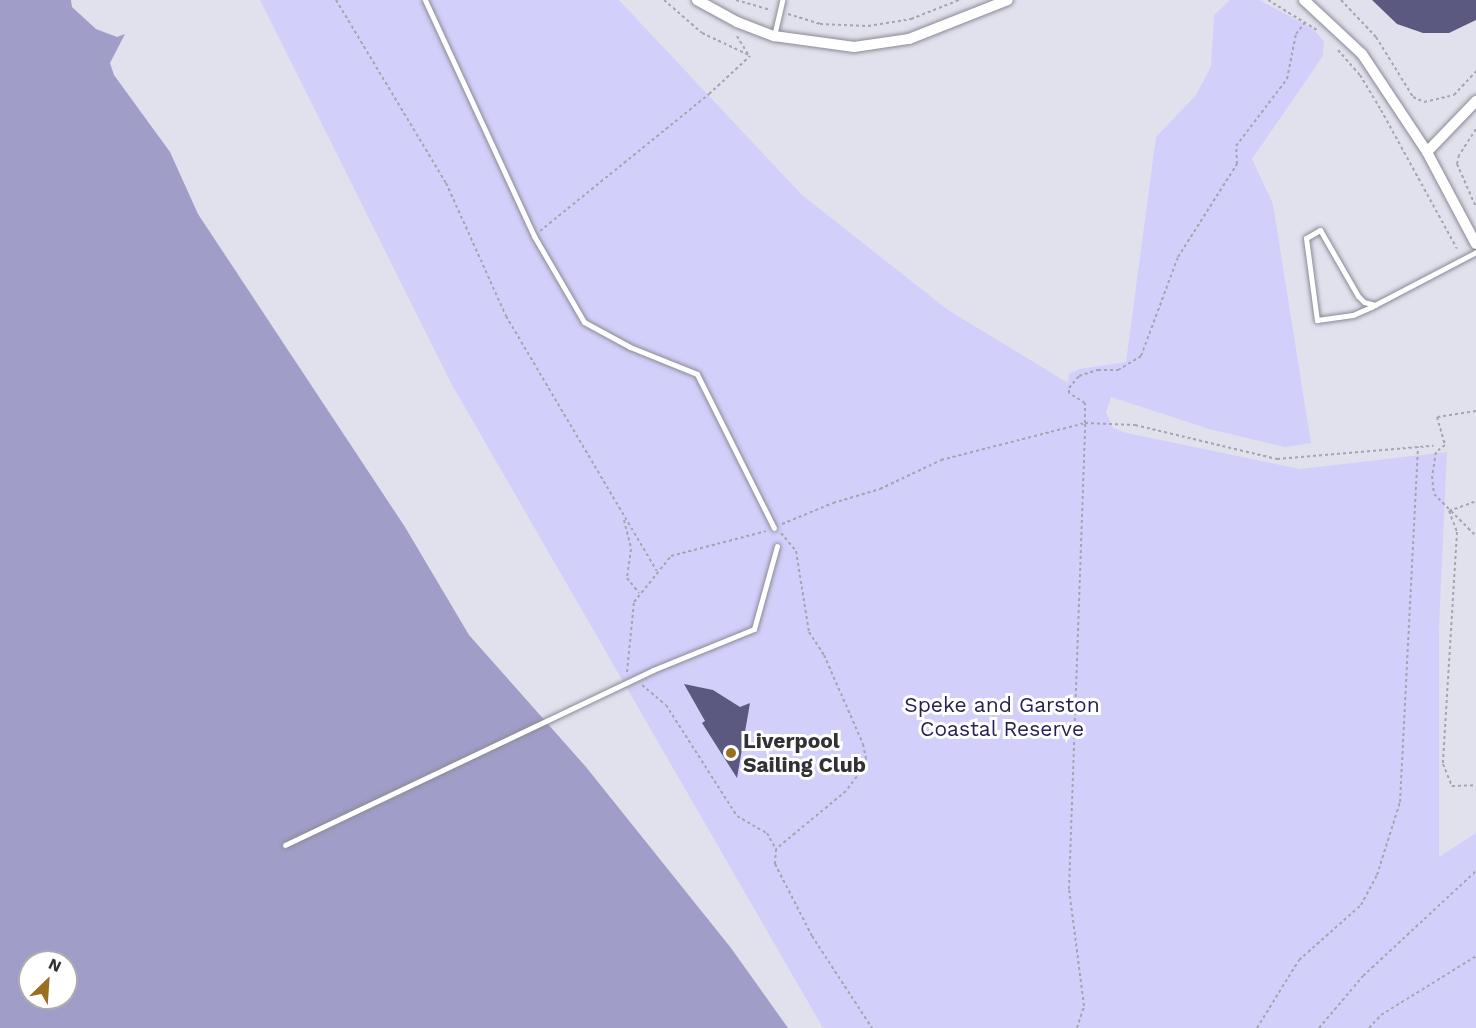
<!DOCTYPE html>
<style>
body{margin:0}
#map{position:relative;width:1476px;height:1028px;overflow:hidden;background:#e1e1ee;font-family:"Work Sans",sans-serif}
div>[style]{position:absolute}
.green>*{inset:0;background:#d2d0fa}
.water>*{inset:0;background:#a09ec8}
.building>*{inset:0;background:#5c5980}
.path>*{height:2px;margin-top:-1px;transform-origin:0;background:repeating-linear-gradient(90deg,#a5a5af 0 3px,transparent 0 6px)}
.roads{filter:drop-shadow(0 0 2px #8a8a95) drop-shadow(0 0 2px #8a8a95)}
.lane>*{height:5px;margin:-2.5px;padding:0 2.5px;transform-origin:2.5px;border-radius:2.5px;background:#fff}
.street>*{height:10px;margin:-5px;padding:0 5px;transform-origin:5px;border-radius:5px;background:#fff}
.dots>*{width:16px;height:16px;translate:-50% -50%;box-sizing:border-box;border:3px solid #fff;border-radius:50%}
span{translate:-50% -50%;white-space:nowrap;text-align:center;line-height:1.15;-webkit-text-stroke:6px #fff;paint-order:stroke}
.park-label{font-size:21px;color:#292055}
.poi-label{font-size:21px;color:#313136;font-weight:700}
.left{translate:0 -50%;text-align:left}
.north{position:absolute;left:18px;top:950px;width:60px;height:60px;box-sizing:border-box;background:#fff;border:2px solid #adadaf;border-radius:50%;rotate:25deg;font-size:16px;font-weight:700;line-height:24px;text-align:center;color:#313136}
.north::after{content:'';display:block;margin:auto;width:21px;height:27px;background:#9b6f1f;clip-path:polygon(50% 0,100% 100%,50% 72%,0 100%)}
</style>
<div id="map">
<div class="green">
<div style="clip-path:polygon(260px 0,619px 0,802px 195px,948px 310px,1068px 383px,1069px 374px,1079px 369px,1126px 362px,1156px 137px,1196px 95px,1211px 66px,1214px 15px,1230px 0,1259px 0,1312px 28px,1324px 41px,1323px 56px,1252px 159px,1273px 204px,1311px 443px,1285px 447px,1209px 429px,1111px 397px,1106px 412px,1113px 428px,1127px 433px,1300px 469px,1447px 452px,1439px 628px,1439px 857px,1476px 833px,1476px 1028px,823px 1028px,452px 385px)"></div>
</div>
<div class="water">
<div style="clip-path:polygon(evenodd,0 0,71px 0,72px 7px,96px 29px,117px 37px,125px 34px,110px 63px,114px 75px,170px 152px,198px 214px,405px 527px,469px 635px,586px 767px,731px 948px,788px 1028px,0 1028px,0 0,30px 962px,66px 962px,66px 998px,30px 998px,30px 962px)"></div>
</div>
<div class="building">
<div style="clip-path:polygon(1372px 0,1476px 0,1476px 20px,1449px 33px,1423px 33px,1397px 24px)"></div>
<div style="clip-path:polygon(684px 684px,713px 690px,740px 707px,750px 703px,737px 778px,702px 723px,705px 721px)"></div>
</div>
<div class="path">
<div style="left:336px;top:0;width:214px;rotate:59deg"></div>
<div style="left:446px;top:183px;width:146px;rotate:65.7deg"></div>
<div style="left:506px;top:316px;width:296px;rotate:59.4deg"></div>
<div style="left:664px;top:0;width:50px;rotate:41deg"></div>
<div style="left:702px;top:33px;width:52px;rotate:25.1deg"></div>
<div style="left:736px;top:0;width:36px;rotate:16deg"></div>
<div style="left:1268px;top:0;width:57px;rotate:31.5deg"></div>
<div style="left:1341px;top:0;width:51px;rotate:46.6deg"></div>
<div style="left:1376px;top:37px;width:70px;rotate:58.3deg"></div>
<div style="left:1413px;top:97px;width:12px;rotate:24deg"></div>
<div style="left:1424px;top:102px;width:31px;rotate:-13deg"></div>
<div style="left:1454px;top:95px;width:33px;rotate:-47deg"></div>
<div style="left:788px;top:14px;width:34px;rotate:17deg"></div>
<div style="left:820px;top:24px;width:48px;rotate:2.4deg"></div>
<div style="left:868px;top:26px;width:44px;rotate:-9.2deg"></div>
<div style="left:911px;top:19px;width:52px;rotate:-21.6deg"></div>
<div style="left:737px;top:36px;width:21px;rotate:59deg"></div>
<div style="left:1338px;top:50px;width:33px;rotate:49deg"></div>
<div style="left:1360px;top:75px;width:41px;rotate:59deg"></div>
<div style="left:1381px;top:110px;width:158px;rotate:61.3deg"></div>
<div style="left:1476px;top:129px;width:31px;rotate:123deg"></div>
<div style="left:1459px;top:155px;width:9px;rotate:103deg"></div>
<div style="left:1457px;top:164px;width:47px;rotate:66.2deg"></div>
<div style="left:540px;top:231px;width:218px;rotate:-39deg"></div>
<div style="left:709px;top:94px;width:56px;rotate:-42.8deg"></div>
<div style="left:1476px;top:411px;width:39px;rotate:171deg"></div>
<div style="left:1437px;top:417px;width:29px;rotate:74deg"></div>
<div style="left:1445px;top:445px;width:11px;rotate:142deg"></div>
<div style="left:1436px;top:452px;width:24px;rotate:99deg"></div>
<div style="left:1432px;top:476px;width:18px;rotate:84deg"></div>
<div style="left:1434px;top:494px;width:59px;rotate:45deg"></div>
<div style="left:1449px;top:511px;width:22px;rotate:69deg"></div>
<div style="left:1457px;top:532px;width:232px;rotate:93.5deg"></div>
<div style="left:1443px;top:764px;width:24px;rotate:68deg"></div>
<div style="left:1452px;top:786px;width:24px;rotate:-2deg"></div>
<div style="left:1449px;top:511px;width:29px;rotate:-20deg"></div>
<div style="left:624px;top:520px;width:30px;rotate:76deg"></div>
<div style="left:631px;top:549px;width:29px;rotate:98deg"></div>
<div style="left:627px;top:578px;width:19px;rotate:51deg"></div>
<div style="left:782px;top:524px;width:55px;rotate:-22.4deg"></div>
<div style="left:833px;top:503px;width:49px;rotate:-16.6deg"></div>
<div style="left:880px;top:489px;width:68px;rotate:-25.4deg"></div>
<div style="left:941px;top:460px;width:149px;rotate:-14.4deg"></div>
<div style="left:1085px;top:423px;width:50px;rotate:2.3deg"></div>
<div style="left:1135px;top:425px;width:146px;rotate:13.5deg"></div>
<div style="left:1277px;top:459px;width:157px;rotate:-4.8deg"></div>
<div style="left:781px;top:533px;width:23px;rotate:50deg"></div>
<div style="left:796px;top:551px;width:82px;rotate:80.9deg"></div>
<div style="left:809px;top:632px;width:27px;rotate:57deg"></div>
<div style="left:824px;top:655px;width:97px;rotate:66.3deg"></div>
<div style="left:863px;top:744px;width:14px;rotate:78deg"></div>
<div style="left:866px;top:758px;width:9px;rotate:103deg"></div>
<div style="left:864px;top:767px;width:30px;rotate:127deg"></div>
<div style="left:846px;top:791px;width:91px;rotate:140.4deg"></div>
<div style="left:776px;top:849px;width:15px;rotate:94deg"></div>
<div style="left:775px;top:864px;width:81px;rotate:62.8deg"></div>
<div style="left:812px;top:936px;width:110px;rotate:56.9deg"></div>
<div style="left:627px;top:672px;width:70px;rotate:-84.3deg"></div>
<div style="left:634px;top:602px;width:59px;rotate:-51.2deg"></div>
<div style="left:671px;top:556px;width:98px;rotate:-14.7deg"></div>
<div style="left:642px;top:685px;width:31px;rotate:40deg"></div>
<div style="left:666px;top:705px;width:132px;rotate:57.4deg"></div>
<div style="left:737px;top:816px;width:34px;rotate:30deg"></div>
<div style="left:767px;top:833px;width:18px;rotate:61deg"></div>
<div style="left:1077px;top:1028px;width:23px;rotate:-72deg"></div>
<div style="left:1084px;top:1006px;width:118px;rotate:-97.3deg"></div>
<div style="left:1069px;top:889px;width:466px;rotate:-88deg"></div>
<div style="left:1085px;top:423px;width:20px;rotate:-90deg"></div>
<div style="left:1085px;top:403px;width:19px;rotate:-148deg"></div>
<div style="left:1069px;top:393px;width:5px;rotate:-90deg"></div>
<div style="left:1069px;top:388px;width:16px;rotate:-50deg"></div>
<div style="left:1079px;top:376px;width:20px;rotate:-18deg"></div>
<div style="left:1098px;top:370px;width:20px"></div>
<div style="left:1118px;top:370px;width:27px;rotate:-31deg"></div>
<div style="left:1141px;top:356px;width:106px;rotate:-69.5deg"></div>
<div style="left:1178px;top:257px;width:110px;rotate:-57.6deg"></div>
<div style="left:1237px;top:164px;width:18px;rotate:-93deg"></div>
<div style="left:1236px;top:146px;width:84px;rotate:-52.7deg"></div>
<div style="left:1287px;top:79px;width:46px;rotate:-78.7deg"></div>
<div style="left:1296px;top:34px;width:18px;rotate:-52deg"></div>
<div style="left:1257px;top:1028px;width:80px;rotate:-58.3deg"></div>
<div style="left:1299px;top:960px;width:83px;rotate:-41.6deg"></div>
<div style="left:1361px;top:905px;width:34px;rotate:-62deg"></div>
<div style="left:1377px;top:875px;width:77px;rotate:-72.5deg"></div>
<div style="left:1400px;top:802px;width:356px;rotate:-87.1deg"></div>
<div style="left:1319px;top:1028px;width:68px;rotate:-49.8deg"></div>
<div style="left:1363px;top:976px;width:154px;rotate:-42.9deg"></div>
<div style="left:1369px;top:1028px;width:18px;rotate:-47deg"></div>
<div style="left:1381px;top:1015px;width:112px;rotate:-31.8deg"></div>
</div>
<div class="roads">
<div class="lane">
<div style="left:425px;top:0;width:260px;rotate:65.2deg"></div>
<div style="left:534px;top:236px;width:99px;rotate:59.8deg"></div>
<div style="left:584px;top:322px;width:52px;rotate:28.5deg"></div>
<div style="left:630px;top:347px;width:72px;rotate:21.9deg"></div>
<div style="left:697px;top:374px;width:172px;rotate:63.4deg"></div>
<div style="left:774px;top:36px;width:37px;rotate:-77deg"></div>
<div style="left:1375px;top:305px;width:11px;rotate:-165deg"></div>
<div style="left:1364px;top:302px;width:8px;rotate:-135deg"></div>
<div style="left:1358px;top:296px;width:76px;rotate:-119.9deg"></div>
<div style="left:1320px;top:230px;width:16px;rotate:150deg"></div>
<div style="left:1306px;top:238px;width:83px;rotate:82.4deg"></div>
<div style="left:1317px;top:320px;width:36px;rotate:-8deg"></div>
<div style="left:1353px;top:315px;width:20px;rotate:-24deg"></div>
<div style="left:1371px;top:307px;width:119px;rotate:-27.6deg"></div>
<div style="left:285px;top:845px;width:407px;rotate:-25.4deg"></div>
<div style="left:653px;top:670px;width:109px;rotate:-22.1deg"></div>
<div style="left:754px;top:629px;width:86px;rotate:-74.5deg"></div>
</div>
<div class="street">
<div style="left:697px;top:0;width:46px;rotate:28.8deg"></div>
<div style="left:737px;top:22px;width:40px;rotate:21deg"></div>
<div style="left:774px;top:36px;width:81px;rotate:7.8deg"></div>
<div style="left:854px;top:47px;width:56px;rotate:-8.3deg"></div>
<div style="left:909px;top:39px;width:106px;rotate:-21.5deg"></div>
<div style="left:1304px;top:0;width:79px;rotate:43deg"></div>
<div style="left:1362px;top:54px;width:118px;rotate:56.4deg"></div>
<div style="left:1427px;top:152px;width:104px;rotate:62deg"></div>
<div style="left:1427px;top:152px;width:71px;rotate:-46.1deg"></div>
</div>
</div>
<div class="dots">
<div style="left:731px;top:753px;background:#9b6f1f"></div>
</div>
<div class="park-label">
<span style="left:1002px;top:717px">Speke and Garston<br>Coastal Reserve</span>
</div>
<div class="poi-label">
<span class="left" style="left:743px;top:753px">Liverpool<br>Sailing Club</span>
</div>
<div class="north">N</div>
</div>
